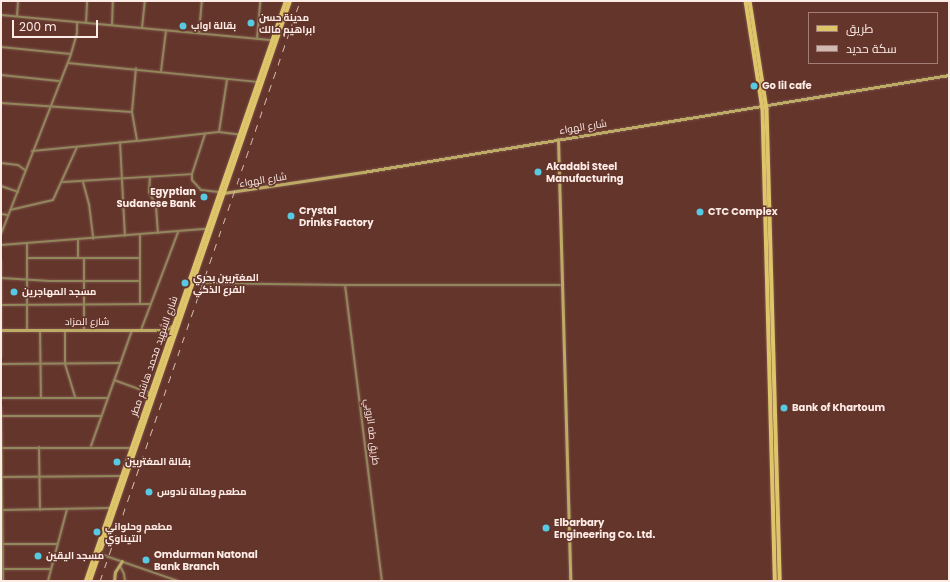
<!DOCTYPE html>
<meta charset="utf-8">
<style>
body{margin:0}
#map{position:relative;width:950px;height:582px;overflow:hidden;background:#63352b;font-family:Poppins,Cairo,sans-serif}
div>[style]{position:absolute}
.roads{filter:drop-shadow(0 0 1px #7c5249) drop-shadow(0 0 1px #7c5249)}
.street>*{height:2px;margin:-1px;padding:0 1px;transform-origin:1px;border-radius:1px;background:#92865b}
.secondary>*{height:3px;margin:-1.5px;padding:0 1.5px;transform-origin:1.5px;border-radius:1.5px;background:#bdaa65}
.primary>*{height:3.5px;margin:-1.75px;padding:0 1.75px;transform-origin:1.75px;border-radius:1.75px;background:#dfc56a}
.rail>*{height:1px;margin-top:-0.5px;transform-origin:0;background:repeating-linear-gradient(90deg,#d2b8b2 0 7px,transparent 0 14px)}
.dots>*{width:11px;height:11px;translate:-50% -50%;box-sizing:border-box;border:2px solid #63352b;border-radius:50%}
span{translate:-50% -50%;white-space:nowrap;text-align:center;line-height:1.15;-webkit-text-stroke:3px #63352b;paint-order:stroke}
.poi-label{font-size:10px;color:#fdebe6;font-weight:700}
.left{translate:0 -50%;text-align:left}
.right{translate:-100% -50%;text-align:right}
.street-label{font-size:10px;color:#fdebe6}
.frame{position:absolute;inset:0;border:2px solid #fdebe6;pointer-events:none}
.legend{position:absolute;left:808px;top:12px;width:130px;height:52px;box-sizing:border-box;background:#63352b;border:1px solid #a17e76;margin:0;padding:5px 7px;list-style:none;font-size:12px;color:#fdebe6}
.legend li{display:flex;align-items:center;gap:8px;height:20px}
.legend b{width:20px;border:1px solid #a17e76}
.scale{position:absolute;left:12px;top:20px;width:86px;height:18px;box-sizing:border-box;border:2px solid #fdebe6;border-top:0;padding-left:5px;font-size:12px;line-height:14px;white-space:nowrap;color:#fdebe6;-webkit-text-stroke:3px #63352b;paint-order:stroke}
</style>
<div id="map">
<div class="roads">
<div class="street">
<div style="left:1px;top:15px;width:273px;rotate:5.3deg"></div>
<div style="left:17px;top:16px;width:15px;rotate:-86deg"></div>
<div style="left:86px;top:23px;width:22px;rotate:-87deg"></div>
<div style="left:112px;top:25px;width:24px;rotate:-88deg"></div>
<div style="left:142px;top:28px;width:27px;rotate:-84deg"></div>
<div style="left:199px;top:33px;width:32px;rotate:-85deg"></div>
<div style="left:257px;top:39px;width:38px;rotate:-85deg"></div>
<div style="left:1px;top:47px;width:70px;rotate:5.7deg"></div>
<div style="left:68px;top:63px;width:190px;rotate:5.7deg"></div>
<div style="left:161px;top:71px;width:41px;rotate:-83deg"></div>
<div style="left:1px;top:75px;width:58px;rotate:5.9deg"></div>
<div style="left:1px;top:103px;width:131px;rotate:3.9deg"></div>
<div style="left:132px;top:112px;width:29px;rotate:80deg"></div>
<div style="left:137px;top:141px;width:82px;rotate:-6.3deg"></div>
<div style="left:219px;top:132px;width:24px;rotate:7deg"></div>
<div style="left:132px;top:112px;width:44px;rotate:-84.8deg"></div>
<div style="left:219px;top:132px;width:53px;rotate:-81.3deg"></div>
<div style="left:120px;top:142px;width:94px;rotate:87deg"></div>
<div style="left:32px;top:151px;width:104px;rotate:-5.5deg"></div>
<div style="left:1px;top:163px;width:17px;rotate:7deg"></div>
<div style="left:18px;top:165px;width:9px;rotate:36deg"></div>
<div style="left:192px;top:174px;width:42px;rotate:-72deg"></div>
<div style="left:150px;top:177px;width:15px;rotate:94deg"></div>
<div style="left:149px;top:192px;width:16px;rotate:63deg"></div>
<div style="left:156px;top:206px;width:27px;rotate:86deg"></div>
<div style="left:63px;top:182px;width:129px;rotate:-3.5deg"></div>
<div style="left:192px;top:174px;width:6px;rotate:90deg"></div>
<div style="left:192px;top:180px;width:13px;rotate:48deg"></div>
<div style="left:201px;top:190px;width:18px;rotate:6deg"></div>
<div style="left:83px;top:182px;width:23px;rotate:75deg"></div>
<div style="left:89px;top:204px;width:35px;rotate:83deg"></div>
<div style="left:1px;top:186px;width:18px;rotate:19deg"></div>
<div style="left:10px;top:210px;width:44px;rotate:-13.1deg"></div>
<div style="left:53px;top:200px;width:58px;rotate:-65.6deg"></div>
<div style="left:1px;top:214px;width:7px;rotate:8deg"></div>
<div style="left:1px;top:234px;width:193px;rotate:-68.7deg"></div>
<div style="left:71px;top:54px;width:22px;rotate:-74deg"></div>
<div style="left:77px;top:33px;width:11px;rotate:-90deg"></div>
<div style="left:140px;top:235px;width:69px;rotate:90deg"></div>
<div style="left:78px;top:240px;width:18px;rotate:90deg"></div>
<div style="left:1px;top:245px;width:206px;rotate:-4.5deg"></div>
<div style="left:27px;top:258px;width:113px"></div>
<div style="left:84px;top:258px;width:72px;rotate:90deg"></div>
<div style="left:1px;top:261px;width:96px;rotate:90deg"></div>
<div style="left:1px;top:278px;width:49px;rotate:3.5deg"></div>
<div style="left:50px;top:281px;width:90px"></div>
<div style="left:193px;top:283px;width:152px;rotate:0.8deg"></div>
<div style="left:345px;top:285px;width:215px"></div>
<div style="left:345px;top:285px;width:298px;rotate:82.9deg"></div>
<div style="left:1px;top:305px;width:150px;rotate:-0.4deg"></div>
<div style="left:27px;top:330px;width:87px;rotate:-90deg"></div>
<div style="left:40px;top:330px;width:68px;rotate:89.2deg"></div>
<div style="left:65px;top:330px;width:34px;rotate:90deg"></div>
<div style="left:65px;top:364px;width:34px;rotate:73deg"></div>
<div style="left:141px;top:330px;width:105px;rotate:-69.3deg"></div>
<div style="left:1px;top:364px;width:120px;rotate:-0.5deg"></div>
<div style="left:114px;top:380px;width:37px;rotate:20deg"></div>
<div style="left:1px;top:398px;width:106px"></div>
<div style="left:1px;top:407px;width:174px;rotate:89.3deg"></div>
<div style="left:2px;top:416px;width:99px"></div>
<div style="left:91px;top:446px;width:123px;rotate:-70.5deg"></div>
<div style="left:39px;top:447px;width:63px;rotate:89.1deg"></div>
<div style="left:2px;top:448px;width:128px"></div>
<div style="left:2px;top:477px;width:119px;rotate:-0.5deg"></div>
<div style="left:1px;top:510px;width:108px;rotate:-1.1deg"></div>
<div style="left:3px;top:544px;width:54px"></div>
<div style="left:100px;top:554px;width:83px;rotate:19.1deg"></div>
<div style="left:120px;top:566px;width:9px;rotate:63deg"></div>
<div style="left:124px;top:574px;width:7px;rotate:82deg"></div>
<div style="left:3px;top:569px;width:47px"></div>
<div style="left:48px;top:581px;width:74px;rotate:-75.2deg"></div>
</div>
<div class="secondary">
<div style="left:558px;top:139px;width:442px;rotate:88.4deg"></div>
<div style="left:223px;top:193px;width:142px;rotate:-8.5deg"></div>
<div style="left:363px;top:172px;width:594px;rotate:-9.4deg"></div>
<div style="left:1px;top:330px;width:164px"></div>
<div style="left:165px;top:330px;width:8px;rotate:-30deg"></div>
<div style="left:114px;top:581px;width:9px;rotate:-84deg"></div>
<div style="left:115px;top:572px;width:13px;rotate:-58deg"></div>
</div>
<div class="primary">
<div style="left:746px;top:1px;width:109px;rotate:81.1deg"></div>
<div style="left:763px;top:109px;width:472px;rotate:88.5deg"></div>
<div style="left:750px;top:1px;width:109px;rotate:81.1deg"></div>
<div style="left:767px;top:109px;width:472px;rotate:88.4deg"></div>
<div style="left:86px;top:581px;width:614px;rotate:-70.97deg"></div>
<div style="left:90px;top:581px;width:614px;rotate:-70.97deg"></div>
</div>
</div>
<div class="rail">
<div style="left:100px;top:581px;width:614px;rotate:-70.97deg"></div>
</div>
<div class="dots">
<div style="left:251px;top:23px;background:#57c9e2"></div>
<div style="left:183px;top:26px;background:#57c9e2"></div>
<div style="left:754px;top:86px;background:#57c9e2"></div>
<div style="left:538px;top:172px;background:#57c9e2"></div>
<div style="left:204px;top:197px;background:#57c9e2"></div>
<div style="left:700px;top:212px;background:#57c9e2"></div>
<div style="left:291px;top:216px;background:#57c9e2"></div>
<div style="left:185px;top:283px;background:#57c9e2"></div>
<div style="left:14px;top:292px;background:#57c9e2"></div>
<div style="left:784px;top:408px;background:#57c9e2"></div>
<div style="left:117px;top:462px;background:#57c9e2"></div>
<div style="left:149px;top:492px;background:#57c9e2"></div>
<div style="left:546px;top:528px;background:#57c9e2"></div>
<div style="left:97px;top:532px;background:#57c9e2"></div>
<div style="left:38px;top:556px;background:#57c9e2"></div>
<div style="left:146px;top:560px;background:#57c9e2"></div>
</div>
<div class="poi-label">
<span class="left" style="left:259px;top:23px">مدينة حسن<br>ابراهيم مالك</span>
<span class="left" style="left:191px;top:26px">بقالة اواب</span>
<span class="left" style="left:762px;top:86px">Go lil cafe</span>
<span class="left" style="left:546px;top:172px">Akadabi Steel<br>Manufacturing</span>
<span class="right" style="left:196px;top:197px">Egyptian<br>Sudanese Bank</span>
<span class="left" style="left:299px;top:216px">Crystal<br>Drinks Factory</span>
<span class="left" style="left:708px;top:212px">CTC Complex</span>
<span class="left" style="left:193px;top:283px">المغتربين بحري<br>الفرع الذكي</span>
<span class="left" style="left:22px;top:292px">مسجد المهاجرين</span>
<span class="left" style="left:792px;top:408px">Bank of Khartoum</span>
<span class="left" style="left:125px;top:462px">بقالة المغتربين</span>
<span class="left" style="left:157px;top:492px">مطعم وصالة نادوس</span>
<span class="left" style="left:554px;top:528px">Elbarbary<br>Engineering Co. Ltd.</span>
<span class="left" style="left:105px;top:532px">مطعم وحلواني<br>التيناوي</span>
<span class="left" style="left:154px;top:560px">Omdurman Natonal<br>Bank Branch</span>
<span class="left" style="left:46px;top:556px">مسجد اليقين</span>
</div>
<div class="street-label">
<span style="left:583px;top:127px;rotate:-9deg">شارع الهواء</span>
<span style="left:263px;top:180px;rotate:-9deg">شارع الهواء</span>
<span style="left:87px;top:322px">شارع المزاد</span>
<span style="left:154px;top:356px;rotate:-71deg">شارع الشهيد محمد هاشم مطر</span>
<span style="left:372px;top:432px;rotate:83deg">طريق طه الروبي</span>
</div>
<div class="frame"></div>
<ul class="legend">
<li><b style="height:5px;background:#dfc56a"></b>طريق</li>
<li><b style="height:5px;background:#d2b8b2"></b>سكة حديد</li>
</ul>
<div class="scale">200 m</div>
</div>
